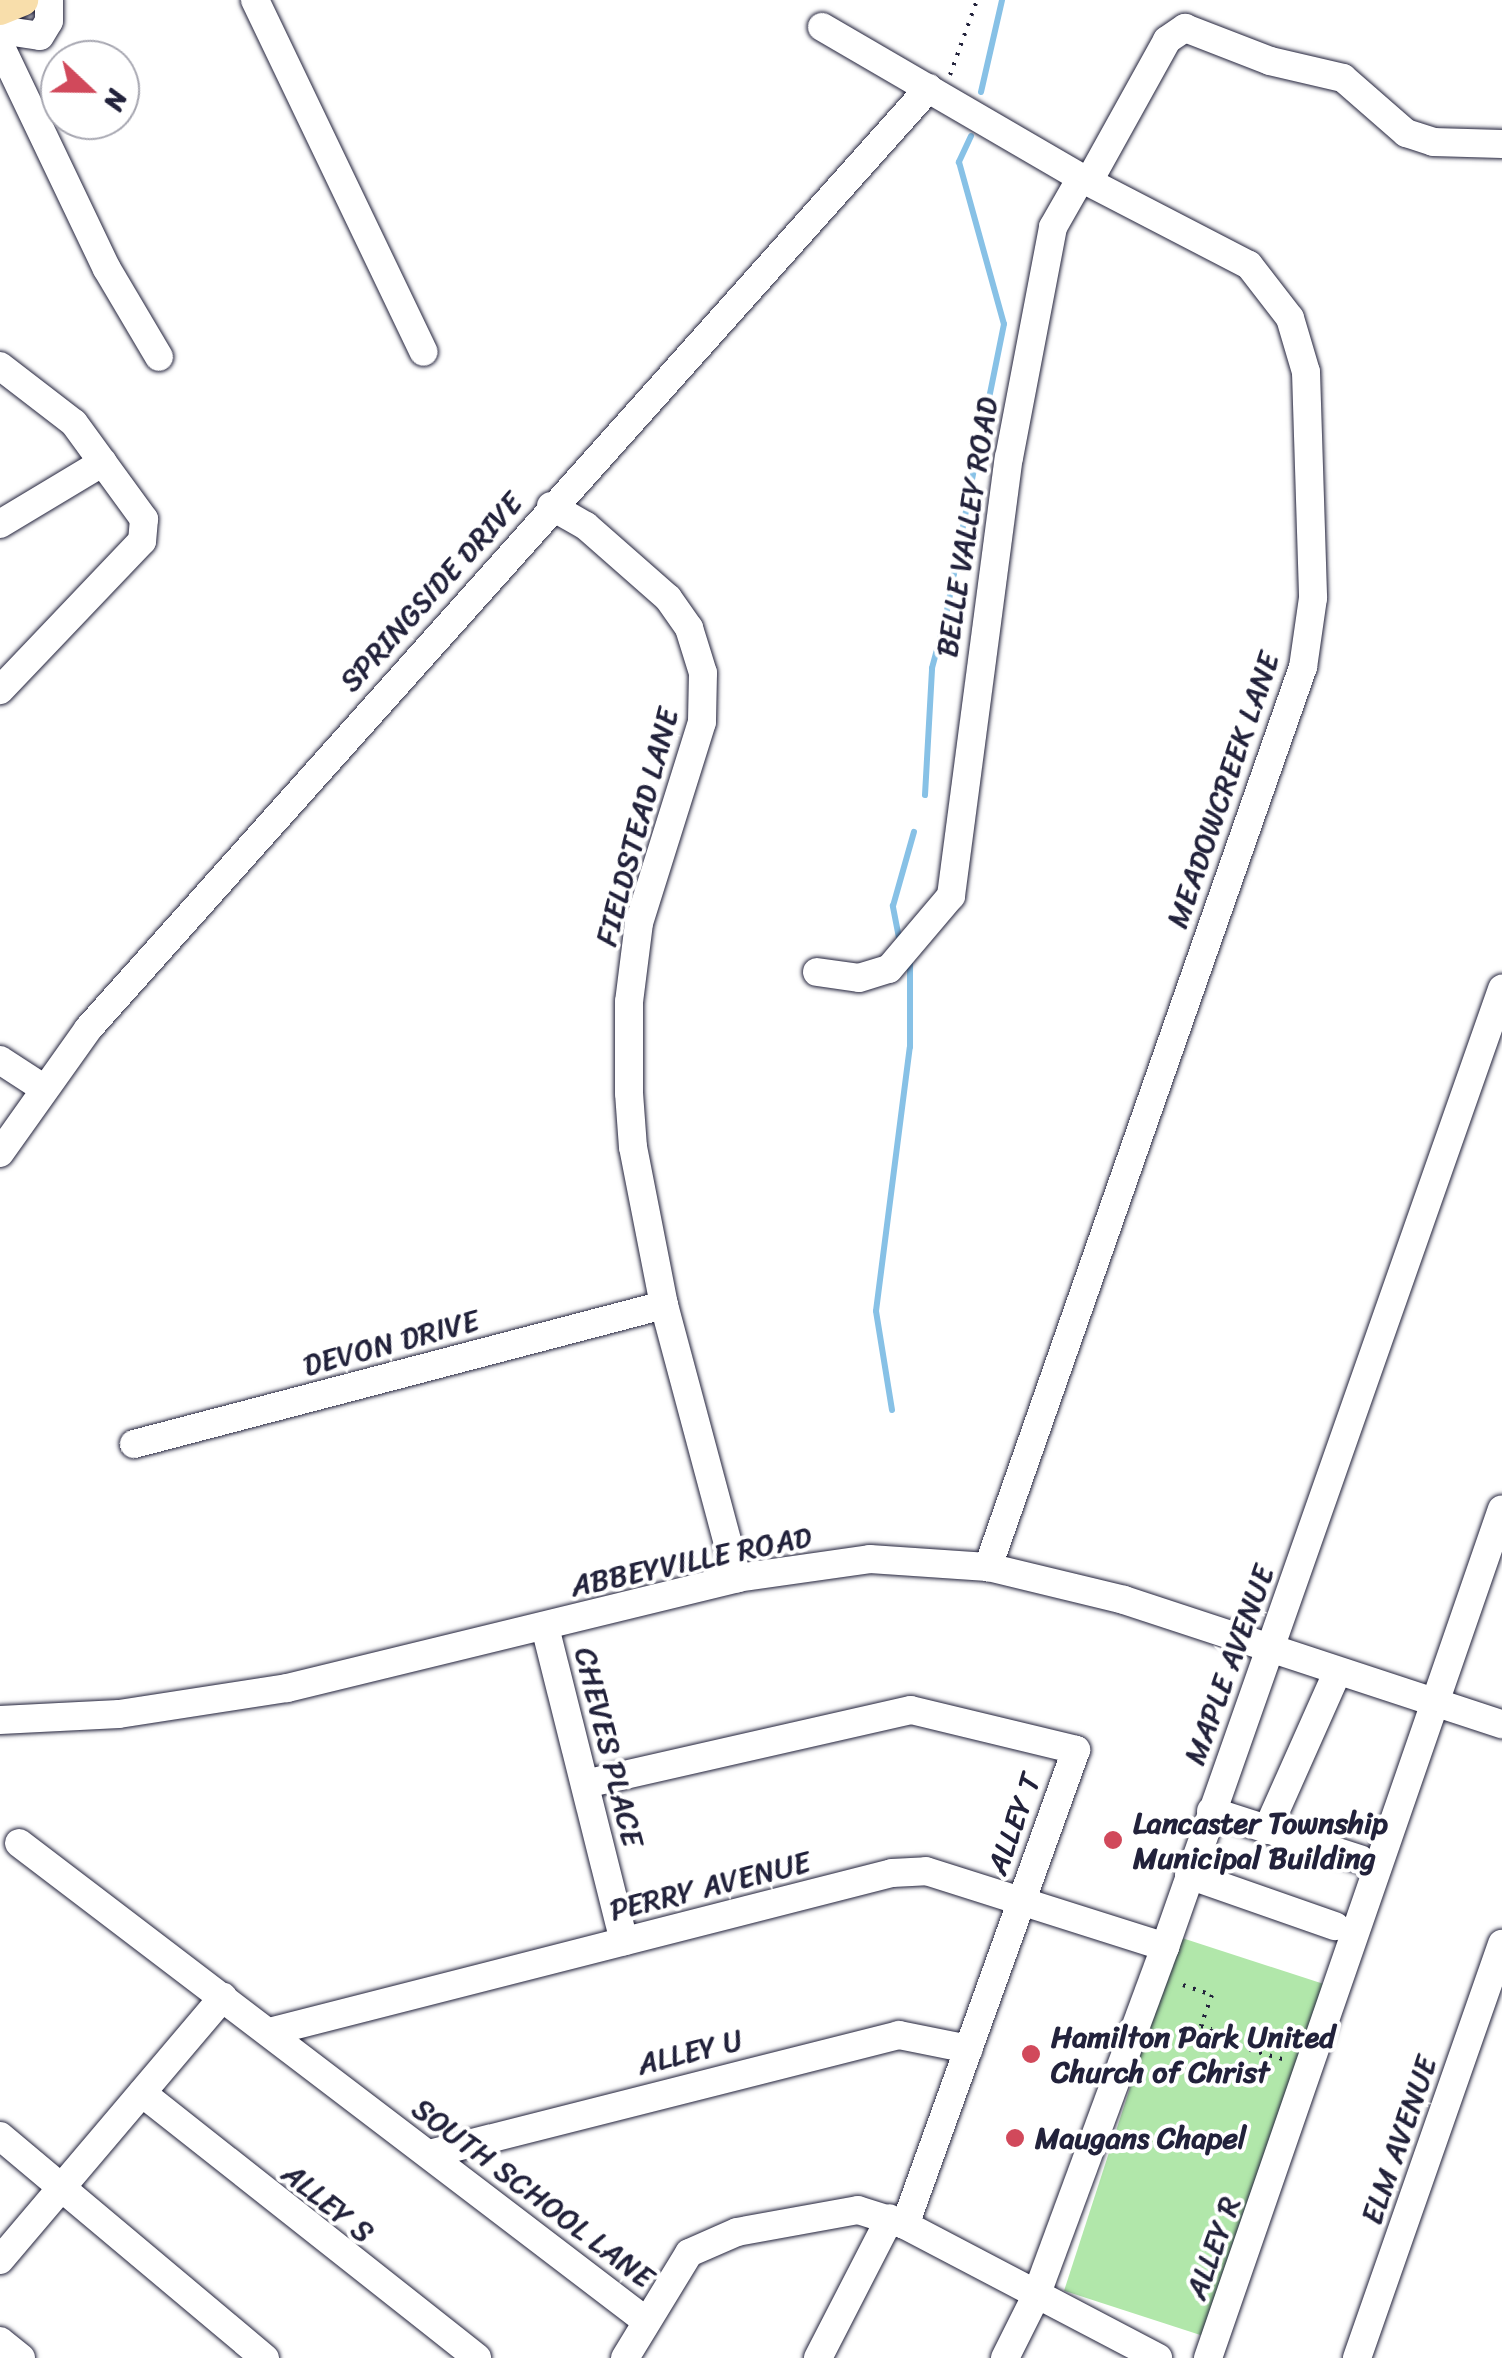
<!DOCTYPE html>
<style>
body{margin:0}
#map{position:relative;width:1502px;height:2358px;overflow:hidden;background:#fff;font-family:Sriracha,sans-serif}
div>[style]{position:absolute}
.green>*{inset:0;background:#b1e7aa;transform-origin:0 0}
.stream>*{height:6px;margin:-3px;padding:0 3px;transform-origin:3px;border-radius:3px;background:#87c1e6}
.path>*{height:4px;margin-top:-2px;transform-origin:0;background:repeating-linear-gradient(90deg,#22223b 0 2.5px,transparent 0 10.5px)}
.roads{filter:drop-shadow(0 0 2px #22223b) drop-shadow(0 0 2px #22223b)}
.minor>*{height:28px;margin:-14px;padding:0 14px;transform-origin:14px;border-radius:14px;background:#fff}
.major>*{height:32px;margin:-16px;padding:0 16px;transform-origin:16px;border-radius:16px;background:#f8deab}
.dots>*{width:28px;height:28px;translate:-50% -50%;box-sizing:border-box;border:5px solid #fff;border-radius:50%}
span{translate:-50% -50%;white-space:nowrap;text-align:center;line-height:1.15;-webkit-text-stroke:8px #fff;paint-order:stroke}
.street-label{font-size:30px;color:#22223b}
.poi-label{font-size:30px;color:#22223b;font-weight:700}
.left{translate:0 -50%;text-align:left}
.north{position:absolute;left:40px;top:40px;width:100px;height:100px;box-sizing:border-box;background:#fff;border:2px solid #a7a7b1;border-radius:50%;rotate:112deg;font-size:28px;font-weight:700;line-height:40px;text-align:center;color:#22223b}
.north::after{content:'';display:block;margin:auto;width:35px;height:45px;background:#d1495b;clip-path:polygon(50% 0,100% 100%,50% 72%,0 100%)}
</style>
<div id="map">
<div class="green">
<div style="left:1179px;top:1937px;width:166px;height:372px;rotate:18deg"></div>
</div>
<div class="stream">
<div style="left:981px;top:92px;width:94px;rotate:-77.1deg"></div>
<div style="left:971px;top:136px;width:29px;rotate:115deg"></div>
<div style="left:959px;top:162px;width:168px;rotate:74.5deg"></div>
<div style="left:1004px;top:324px;width:126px;rotate:101.4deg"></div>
<div style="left:945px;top:621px;width:161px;rotate:-79.2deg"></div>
<div style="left:925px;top:795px;width:127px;rotate:-86.8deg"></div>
<div style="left:932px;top:668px;width:34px;rotate:-75deg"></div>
<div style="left:900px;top:943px;width:38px;rotate:-101deg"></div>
<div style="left:893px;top:906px;width:77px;rotate:-74.2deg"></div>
<div style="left:892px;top:1410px;width:100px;rotate:-99.2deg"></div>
<div style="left:876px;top:1311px;width:266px;rotate:-82.7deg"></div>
<div style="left:910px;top:1047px;width:90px;rotate:-90deg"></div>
</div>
<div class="path">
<div style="left:950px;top:75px;width:80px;rotate:-70.2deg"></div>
<div style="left:1183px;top:1985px;width:31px;rotate:19deg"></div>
<div style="left:1212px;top:1995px;width:33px;rotate:110deg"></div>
<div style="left:1201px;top:2026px;width:11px;rotate:15deg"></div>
<div style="left:1212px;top:2029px;width:9px;rotate:108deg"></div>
<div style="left:1209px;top:2038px;width:83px;rotate:16deg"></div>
</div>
<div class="roads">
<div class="minor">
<div style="left:255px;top:0;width:390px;rotate:64.4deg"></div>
<div style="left:822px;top:27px;width:300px;rotate:30.2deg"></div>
<div style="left:1081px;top:178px;width:189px;rotate:27.4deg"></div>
<div style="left:1249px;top:265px;width:67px;rotate:52.3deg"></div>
<div style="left:1290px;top:318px;width:56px;rotate:73.5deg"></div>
<div style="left:1306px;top:372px;width:226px;rotate:88.2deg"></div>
<div style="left:1313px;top:598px;width:70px;rotate:98.2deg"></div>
<div style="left:1303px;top:667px;width:954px;rotate:109.29deg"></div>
<div style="left:0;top:30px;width:40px;rotate:8.5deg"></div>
<div style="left:40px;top:36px;width:17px;rotate:-59deg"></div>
<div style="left:49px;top:21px;width:21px;rotate:-90deg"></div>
<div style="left:0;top:45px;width:248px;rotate:64.5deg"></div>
<div style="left:107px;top:269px;width:102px;rotate:59.4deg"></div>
<div style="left:1089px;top:181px;width:161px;rotate:-61deg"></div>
<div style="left:1167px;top:40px;width:22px;rotate:-34deg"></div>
<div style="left:1185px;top:28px;width:91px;rotate:21.2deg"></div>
<div style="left:1270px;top:61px;width:75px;rotate:13.1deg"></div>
<div style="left:1343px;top:78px;width:84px;rotate:41.1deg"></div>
<div style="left:1406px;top:133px;width:28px;rotate:18deg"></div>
<div style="left:1433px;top:142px;width:69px;rotate:1.7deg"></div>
<div style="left:0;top:366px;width:93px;rotate:37.6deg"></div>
<div style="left:74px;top:423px;width:119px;rotate:53.9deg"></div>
<div style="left:144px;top:519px;width:22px;rotate:95deg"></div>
<div style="left:142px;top:541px;width:206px;rotate:133.6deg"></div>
<div style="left:551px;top:506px;width:40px;rotate:29.7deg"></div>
<div style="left:586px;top:526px;width:109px;rotate:41.3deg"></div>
<div style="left:668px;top:598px;width:37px;rotate:55deg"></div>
<div style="left:689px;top:628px;width:47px;rotate:72.7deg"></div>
<div style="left:703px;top:673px;width:49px;rotate:91.2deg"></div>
<div style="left:702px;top:722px;width:211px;rotate:107.4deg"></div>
<div style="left:639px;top:923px;width:80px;rotate:97.2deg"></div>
<div style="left:629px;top:1002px;width:91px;rotate:90deg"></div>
<div style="left:629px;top:1093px;width:54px;rotate:85.8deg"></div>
<div style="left:633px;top:1147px;width:161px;rotate:78.9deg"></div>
<div style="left:664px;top:1305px;width:283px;rotate:75deg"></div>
<div style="left:0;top:524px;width:120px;rotate:-31deg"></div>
<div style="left:817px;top:972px;width:42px;rotate:8.1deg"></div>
<div style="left:859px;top:978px;width:31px;rotate:-17deg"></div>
<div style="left:889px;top:969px;width:96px;rotate:-49.7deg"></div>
<div style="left:951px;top:896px;width:442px;rotate:-82.5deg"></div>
<div style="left:1009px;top:458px;width:235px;rotate:-79.2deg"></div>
<div style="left:1053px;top:227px;width:56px;rotate:-60.3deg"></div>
<div style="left:0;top:1060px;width:51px;rotate:33.1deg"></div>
<div style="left:0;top:1153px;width:152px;rotate:-54.6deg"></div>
<div style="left:88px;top:1029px;width:1262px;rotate:-48.21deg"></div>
<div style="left:134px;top:1444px;width:548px;rotate:-14.7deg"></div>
<div style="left:545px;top:1627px;width:324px;rotate:75.9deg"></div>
<div style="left:0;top:1720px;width:119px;rotate:-2.9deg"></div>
<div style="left:119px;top:1714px;width:170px;rotate:-8.8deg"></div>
<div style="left:287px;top:1688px;width:463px;rotate:-13.7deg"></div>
<div style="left:737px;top:1578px;width:134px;rotate:-8.1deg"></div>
<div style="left:870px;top:1559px;width:118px;rotate:3.9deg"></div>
<div style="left:988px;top:1567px;width:140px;rotate:13.6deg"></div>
<div style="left:1124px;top:1600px;width:398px;rotate:18.2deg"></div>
<div style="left:585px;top:1784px;width:334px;rotate:-12.8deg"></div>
<div style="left:911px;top:1710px;width:170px;rotate:13.6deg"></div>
<div style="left:1076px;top:1750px;width:505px;rotate:109.8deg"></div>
<div style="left:1211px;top:1811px;width:157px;rotate:17.9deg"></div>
<div style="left:1267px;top:1830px;width:172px;rotate:-66deg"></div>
<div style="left:19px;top:1843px;width:787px;rotate:37.31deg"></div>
<div style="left:1189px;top:1875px;width:155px;rotate:19.3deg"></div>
<div style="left:269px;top:2032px;width:643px;rotate:-14.32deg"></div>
<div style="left:892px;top:1873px;width:34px;rotate:-3deg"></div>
<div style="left:926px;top:1871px;width:251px;rotate:17.6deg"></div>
<div style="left:142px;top:2093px;width:427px;rotate:38.3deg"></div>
<div style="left:0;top:2136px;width:346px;rotate:40deg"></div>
<div style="left:429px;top:2154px;width:485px;rotate:-14.2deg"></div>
<div style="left:899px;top:2035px;width:71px;rotate:11.3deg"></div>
<div style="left:0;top:2260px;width:345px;rotate:-49.7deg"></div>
<div style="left:0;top:2341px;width:27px;rotate:39deg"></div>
<div style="left:625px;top:2358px;width:123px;rotate:-58.6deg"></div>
<div style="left:689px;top:2253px;width:52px;rotate:-23.6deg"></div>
<div style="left:737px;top:2232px;width:123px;rotate:-10.3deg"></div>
<div style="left:858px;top:2210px;width:49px;rotate:17.7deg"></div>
<div style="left:905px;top:2225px;width:286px;rotate:27.7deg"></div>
<div style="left:818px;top:2358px;width:157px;rotate:-62.8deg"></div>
<div style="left:1005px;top:2358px;width:69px;rotate:-63.4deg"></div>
<div style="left:1036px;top:2296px;width:372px;rotate:-69.7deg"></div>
<div style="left:1165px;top:1947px;width:1016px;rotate:-70.62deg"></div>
<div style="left:1208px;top:2358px;width:898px;rotate:-70.9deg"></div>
<div style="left:1357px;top:2358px;width:439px;rotate:-70.7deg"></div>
</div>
<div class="major">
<div style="left:0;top:9px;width:24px;rotate:-22deg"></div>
</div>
</div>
<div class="dots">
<div style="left:1113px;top:1840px;background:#d1495b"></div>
<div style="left:1031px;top:2054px;background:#d1495b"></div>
<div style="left:1015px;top:2138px;background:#d1495b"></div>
</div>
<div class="street-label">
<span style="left:967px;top:527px;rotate:-81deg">BELLE VALLEY ROAD</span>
<span style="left:431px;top:592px;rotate:-48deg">SPRINGSIDE DRIVE</span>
<span style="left:1223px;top:790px;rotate:-71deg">MEADOWCREEK LANE</span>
<span style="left:637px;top:827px;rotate:-75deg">FIELDSTEAD LANE</span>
<span style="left:391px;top:1343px;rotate:-15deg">DEVON DRIVE</span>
<span style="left:691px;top:1561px;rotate:-12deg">ABBEYVILLE ROAD</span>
<span style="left:1229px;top:1665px;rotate:-70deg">MAPLE AVENUE</span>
<span style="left:609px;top:1747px;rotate:76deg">CHEVES PLACE</span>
<span style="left:1014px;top:1824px;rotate:-70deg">ALLEY T</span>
<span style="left:710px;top:1886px;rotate:-14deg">PERRY AVENUE</span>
<span style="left:690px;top:2052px;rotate:-14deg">ALLEY U</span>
<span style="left:1399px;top:2140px;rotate:-71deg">ELM AVENUE</span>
<span style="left:533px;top:2193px;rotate:37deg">SOUTH SCHOOL LANE</span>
<span style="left:328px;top:2203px;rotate:39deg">ALLEY S</span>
<span style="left:1213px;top:2248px;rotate:-70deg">ALLEY R</span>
</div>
<div class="poi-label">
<span class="left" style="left:1133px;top:1840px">Lancaster Township<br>Municipal Building</span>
<span class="left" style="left:1051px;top:2054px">Hamilton Park United<br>Church of Christ</span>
<span class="left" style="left:1035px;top:2138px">Maugans Chapel</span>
</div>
<div class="north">N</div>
</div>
